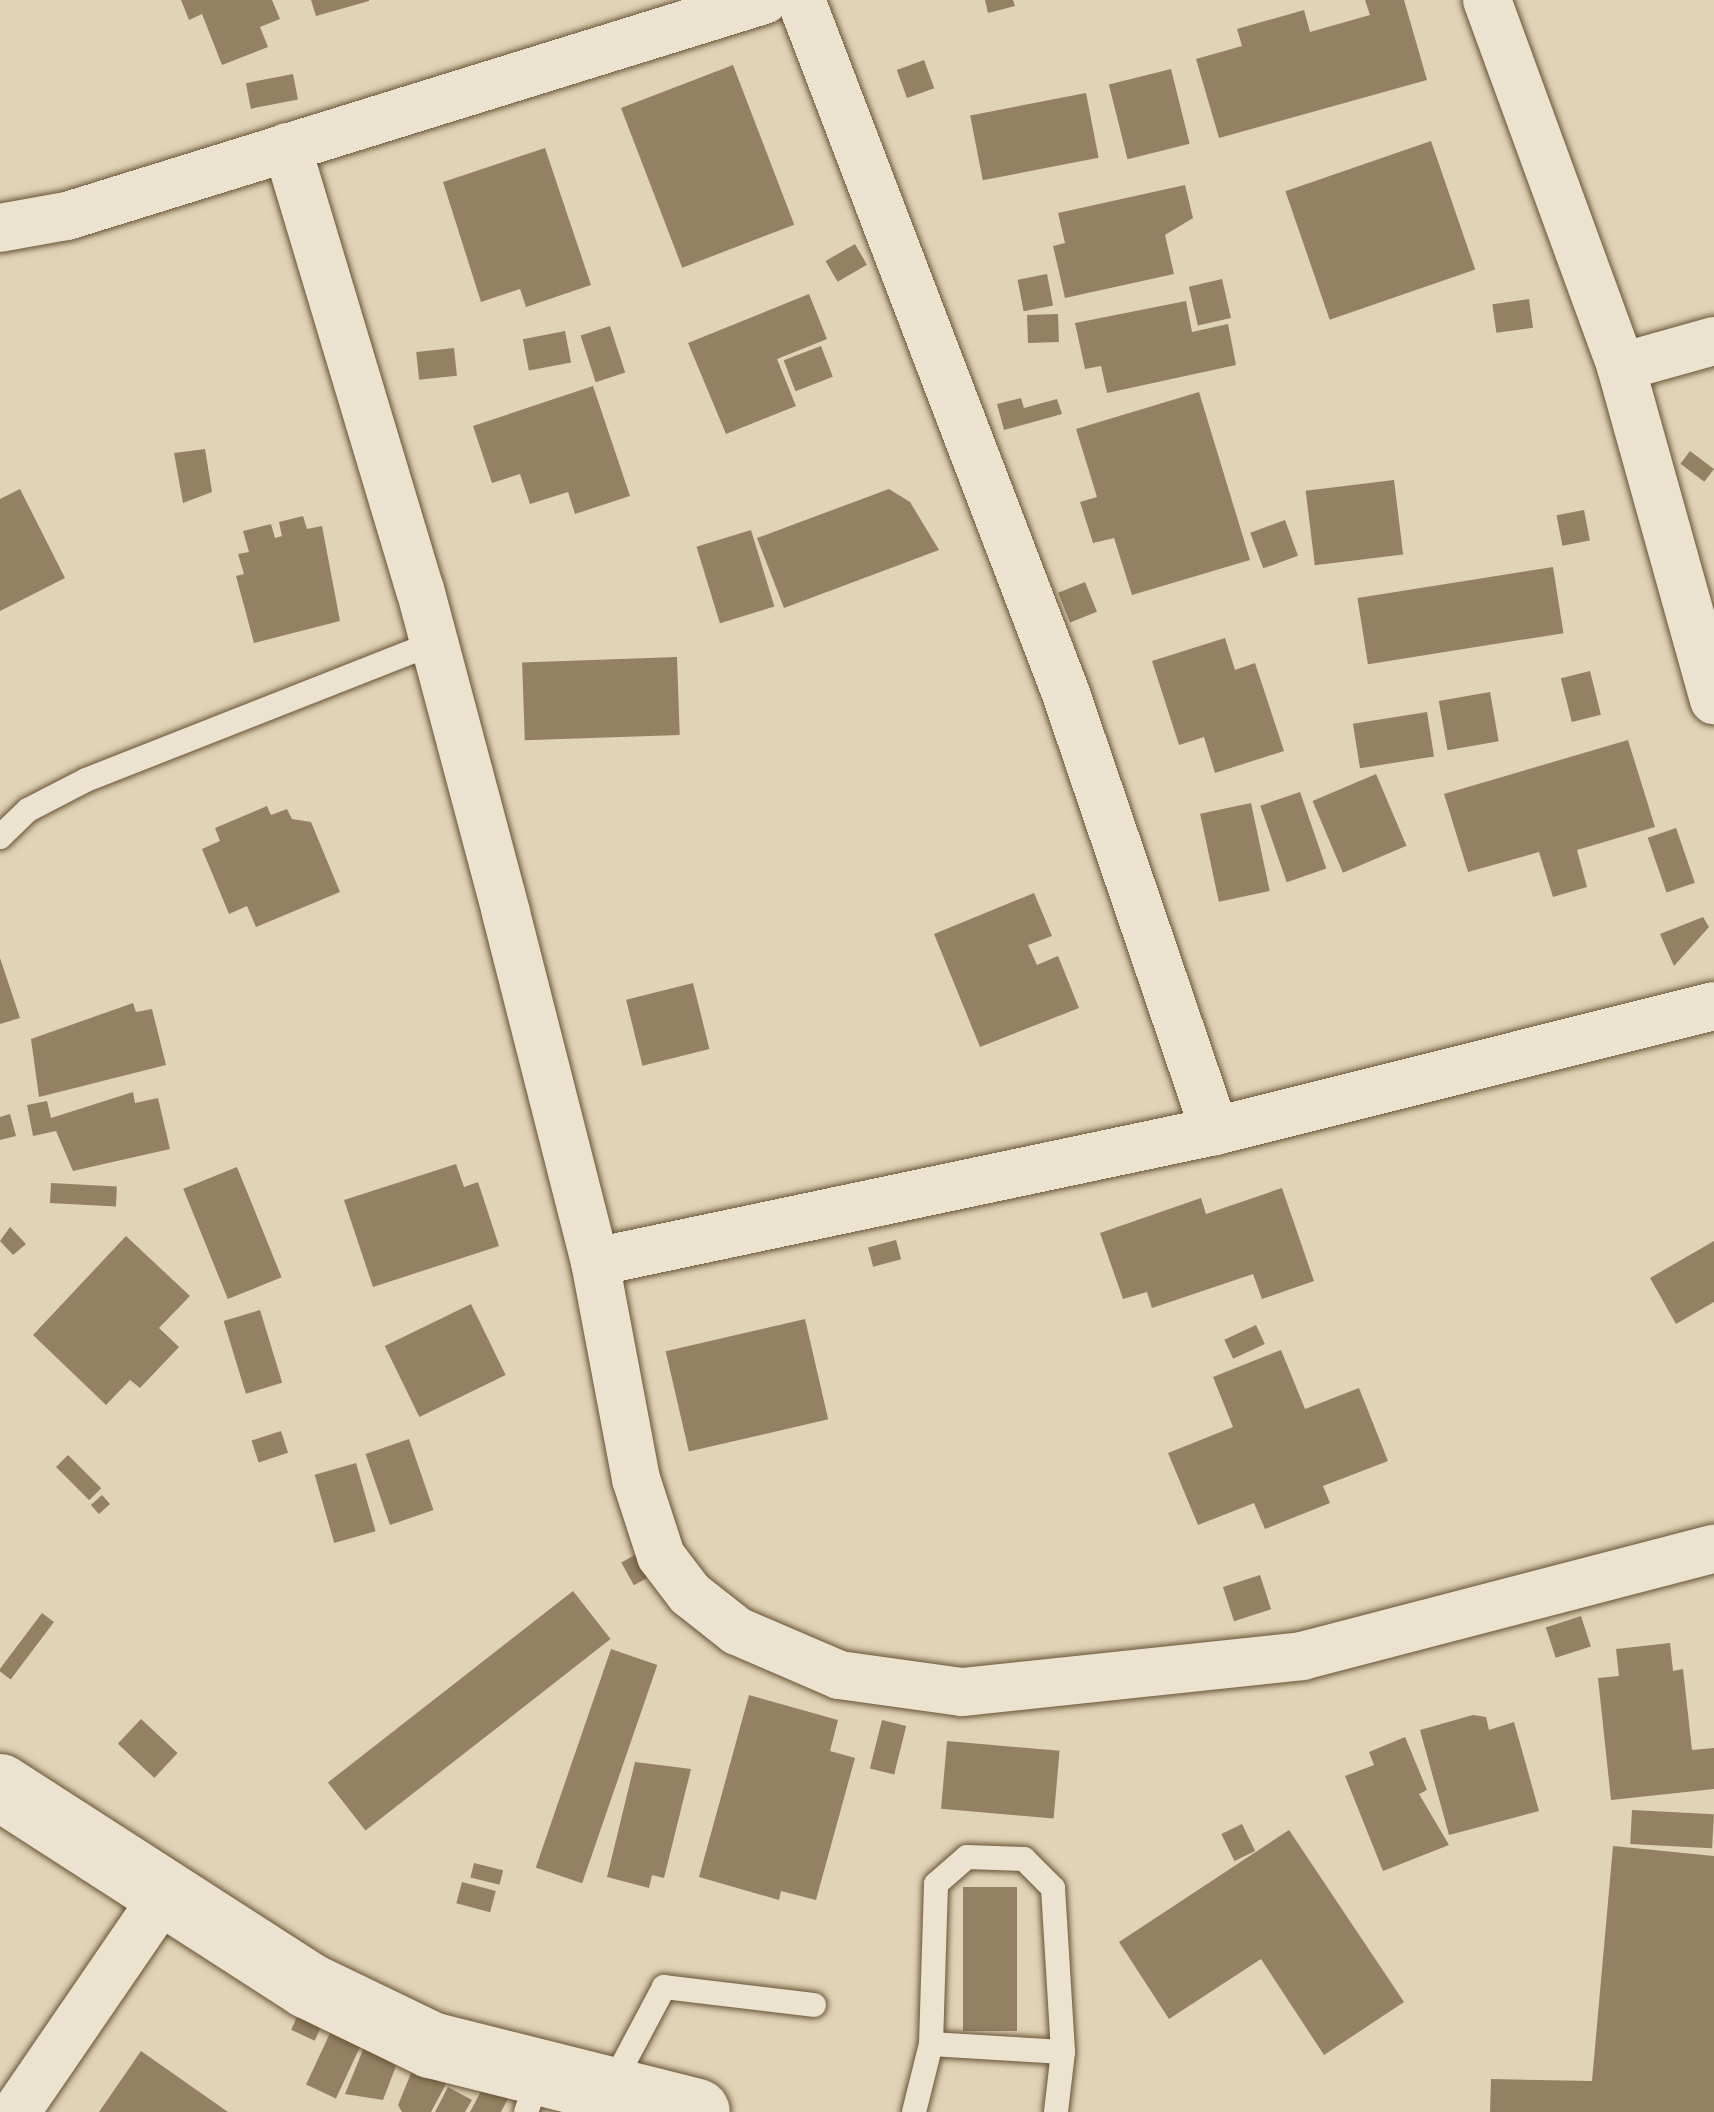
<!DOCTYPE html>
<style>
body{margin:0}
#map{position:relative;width:1714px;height:2112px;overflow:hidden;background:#e1d3b7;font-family:"Gentium Book Plus",serif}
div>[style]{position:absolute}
.building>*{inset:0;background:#948164;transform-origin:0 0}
.roads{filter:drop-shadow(0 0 3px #685335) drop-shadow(0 0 3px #685335)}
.lane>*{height:24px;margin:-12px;padding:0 12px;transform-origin:12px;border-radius:12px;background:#ece2d0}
.street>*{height:48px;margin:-24px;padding:0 24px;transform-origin:24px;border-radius:24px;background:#ece2d0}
.secondary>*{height:66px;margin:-33px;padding:0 33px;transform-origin:33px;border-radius:33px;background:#ece2d0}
span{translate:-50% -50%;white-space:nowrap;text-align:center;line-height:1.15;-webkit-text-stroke:12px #ece2d0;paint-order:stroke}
</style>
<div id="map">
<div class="building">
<div style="clip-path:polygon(181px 0,272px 0,280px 19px,260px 27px,268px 47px,222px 65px,202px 14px,189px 20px)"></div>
<div style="clip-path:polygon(311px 0,369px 0,369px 1px,316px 16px)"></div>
<div style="clip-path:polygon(985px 0,1013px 0,1015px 6px,988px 13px)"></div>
<div style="clip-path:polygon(1365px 0,1404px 0,1427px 80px,1219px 138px,1196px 59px,1242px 46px,1237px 29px,1304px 10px,1310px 32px,1370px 15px)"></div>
<div style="left:924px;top:60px;width:30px;height:29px;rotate:70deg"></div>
<div style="left:733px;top:65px;width:171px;height:120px;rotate:69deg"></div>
<div style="left:1171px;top:69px;width:77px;height:64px;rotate:76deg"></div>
<div style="left:293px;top:74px;width:26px;height:48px;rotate:79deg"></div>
<div style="left:1086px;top:93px;width:66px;height:118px;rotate:79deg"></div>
<div style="left:1431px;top:141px;width:136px;height:154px;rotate:71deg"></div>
<div style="clip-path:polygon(545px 148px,591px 285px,526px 307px,520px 289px,481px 302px,443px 182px)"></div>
<div style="clip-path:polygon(1185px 185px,1193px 218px,1165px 235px,1174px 274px,1065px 298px,1053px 246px,1065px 243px,1058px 213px)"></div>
<div style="left:855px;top:244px;width:24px;height:34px;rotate:60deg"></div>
<div style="left:1047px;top:274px;width:32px;height:30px;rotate:79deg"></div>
<div style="left:1222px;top:279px;width:40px;height:34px;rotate:77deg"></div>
<div style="clip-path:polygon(809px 294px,827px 339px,777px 359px,796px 406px,726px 434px,688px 343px)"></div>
<div style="left:1529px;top:299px;width:29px;height:37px;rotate:82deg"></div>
<div style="clip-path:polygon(1186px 301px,1192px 332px,1228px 324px,1236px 365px,1107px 393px,1101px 366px,1085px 369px,1075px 323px)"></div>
<div style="left:1058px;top:314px;width:28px;height:31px;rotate:88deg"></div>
<div style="left:610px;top:326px;width:49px;height:31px;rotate:72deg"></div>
<div style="left:565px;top:331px;width:32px;height:43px;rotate:79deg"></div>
<div style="left:821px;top:346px;width:33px;height:40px;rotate:69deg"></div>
<div style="left:454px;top:348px;width:28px;height:38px;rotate:84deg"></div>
<div style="clip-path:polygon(593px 386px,630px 496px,575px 514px,568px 492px,530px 504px,520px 474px,492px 483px,473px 426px)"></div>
<div style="clip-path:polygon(1199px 392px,1250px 560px,1132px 595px,1114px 538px,1093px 543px,1080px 502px,1097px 497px,1076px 429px)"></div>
<div style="clip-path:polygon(1021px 398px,1024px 408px,1057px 399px,1062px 414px,1004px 430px,997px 404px)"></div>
<div style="clip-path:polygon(205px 449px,212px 492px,183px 503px,174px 453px)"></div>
<div style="left:1690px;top:451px;width:30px;height:16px;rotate:37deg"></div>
<div style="left:1394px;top:480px;width:75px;height:89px;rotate:83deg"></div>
<div style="clip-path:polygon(20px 489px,65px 578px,0 611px,0 499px)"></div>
<div style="clip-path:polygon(889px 489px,910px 502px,939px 550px,784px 608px,757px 538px)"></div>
<div style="left:1584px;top:510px;width:31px;height:28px;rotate:79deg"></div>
<div style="clip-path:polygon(303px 516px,307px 529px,322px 526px,340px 621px,254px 643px,236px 576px,244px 574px,238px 554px,249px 552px,243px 531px,271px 524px,275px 538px,282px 536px,279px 522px)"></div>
<div style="left:1285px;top:520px;width:38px;height:37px;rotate:70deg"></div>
<div style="left:751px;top:530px;width:80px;height:57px;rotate:73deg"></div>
<div style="left:1553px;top:567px;width:67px;height:198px;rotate:81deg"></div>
<div style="left:1085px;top:582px;width:32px;height:29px;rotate:68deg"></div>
<div style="clip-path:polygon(1225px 638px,1235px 670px,1255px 663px,1284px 751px,1215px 773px,1204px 737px,1179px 745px,1152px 661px)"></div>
<div style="left:677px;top:657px;width:78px;height:155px;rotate:88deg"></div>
<div style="left:1590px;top:671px;width:45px;height:30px;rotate:76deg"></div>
<div style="left:1490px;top:692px;width:50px;height:52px;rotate:80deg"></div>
<div style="left:1427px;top:712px;width:45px;height:75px;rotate:81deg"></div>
<div style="clip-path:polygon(1628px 740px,1655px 827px,1577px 850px,1587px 887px,1553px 897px,1539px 852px,1468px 872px,1444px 794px)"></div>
<div style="left:1376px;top:774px;width:78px;height:69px;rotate:67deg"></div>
<div style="left:1300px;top:792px;width:81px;height:42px;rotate:71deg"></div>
<div style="left:1251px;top:803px;width:90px;height:52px;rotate:78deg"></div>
<div style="clip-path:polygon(267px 806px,271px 815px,287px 809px,292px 819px,311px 822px,340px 892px,256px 927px,247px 906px,229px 914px,202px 849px,220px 841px,215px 828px)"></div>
<div style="left:1676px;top:828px;width:58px;height:30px;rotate:71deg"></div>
<div style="clip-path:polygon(1034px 893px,1052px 936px,1028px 945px,1037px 965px,1058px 956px,1079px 1008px,980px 1047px,934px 934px)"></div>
<div style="clip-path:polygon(1703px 917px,1709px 927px,1674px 966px,1660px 934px)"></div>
<div style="clip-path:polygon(0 958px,20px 1018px,0 1024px)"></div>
<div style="left:693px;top:983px;width:68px;height:69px;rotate:76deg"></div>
<div style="clip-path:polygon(133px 1003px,136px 1012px,152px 1009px,166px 1065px,39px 1097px,31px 1039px)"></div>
<div style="clip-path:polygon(133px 1092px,135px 1103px,158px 1098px,170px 1149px,73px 1171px,56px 1131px,33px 1136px,27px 1105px,47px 1101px,51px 1118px)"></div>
<div style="clip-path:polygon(10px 1114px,16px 1136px,0 1140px,0 1117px)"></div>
<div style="clip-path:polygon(456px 1164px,464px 1187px,478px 1182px,499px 1246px,373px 1287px,344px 1200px)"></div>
<div style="left:237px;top:1167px;width:119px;height:58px;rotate:68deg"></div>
<div style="left:51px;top:1183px;width:66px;height:20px;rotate:3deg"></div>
<div style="clip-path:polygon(1282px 1188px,1314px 1281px,1262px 1299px,1253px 1274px,1152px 1308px,1147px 1292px,1123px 1299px,1100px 1233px,1201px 1198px,1206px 1214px)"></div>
<div style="clip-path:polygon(10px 1227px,26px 1244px,13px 1255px,0 1241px)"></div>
<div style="clip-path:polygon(126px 1236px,190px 1296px,159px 1328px,179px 1347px,140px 1388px,130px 1380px,106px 1405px,33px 1335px)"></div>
<div style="left:896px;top:1240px;width:20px;height:29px;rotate:75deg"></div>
<div style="clip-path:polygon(1714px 1241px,1714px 1302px,1676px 1324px,1650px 1278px)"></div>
<div style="left:471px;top:1304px;width:79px;height:96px;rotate:64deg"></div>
<div style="left:260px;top:1310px;width:76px;height:38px;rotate:73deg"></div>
<div style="left:805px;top:1319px;width:103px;height:143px;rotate:77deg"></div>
<div style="left:1256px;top:1325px;width:21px;height:35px;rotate:65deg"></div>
<div style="clip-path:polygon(1281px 1350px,1305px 1409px,1359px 1388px,1388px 1461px,1323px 1486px,1330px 1503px,1265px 1529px,1254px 1503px,1198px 1525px,1168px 1453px,1233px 1427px,1213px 1377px)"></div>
<div style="left:281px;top:1431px;width:23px;height:31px;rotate:72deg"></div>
<div style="left:409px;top:1439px;width:75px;height:46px;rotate:71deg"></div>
<div style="left:68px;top:1455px;width:47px;height:17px;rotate:45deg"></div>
<div style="left:356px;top:1463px;width:71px;height:43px;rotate:74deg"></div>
<div style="left:102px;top:1495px;width:12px;height:15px;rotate:48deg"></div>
<div style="left:644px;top:1550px;width:26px;height:26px;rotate:61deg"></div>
<div style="left:1260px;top:1575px;width:36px;height:39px;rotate:72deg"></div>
<div style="left:573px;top:1591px;width:61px;height:311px;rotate:52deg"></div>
<div style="left:42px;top:1613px;width:15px;height:72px;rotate:37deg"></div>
<div style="left:1581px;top:1616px;width:32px;height:37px;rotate:72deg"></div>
<div style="clip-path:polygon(1670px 1643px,1673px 1671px,1683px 1669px,1692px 1750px,1714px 1748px,1714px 1789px,1611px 1800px,1598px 1678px,1619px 1676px,1616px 1649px)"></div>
<div style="left:611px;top:1649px;width:49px;height:231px;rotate:19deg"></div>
<div style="clip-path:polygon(749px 1695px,838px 1720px,830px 1751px,855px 1758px,816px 1900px,781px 1891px,779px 1900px,699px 1877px)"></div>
<div style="clip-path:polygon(1473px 1715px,1486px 1717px,1489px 1730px,1514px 1722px,1539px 1811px,1449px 1835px,1420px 1730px)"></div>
<div style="left:141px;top:1719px;width:50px;height:34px;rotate:43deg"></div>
<div style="left:882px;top:1720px;width:25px;height:50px;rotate:14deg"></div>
<div style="clip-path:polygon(1405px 1737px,1427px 1790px,1419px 1794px,1449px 1845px,1383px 1871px,1345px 1776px,1374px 1765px,1369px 1752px)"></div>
<div style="left:947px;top:1741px;width:113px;height:68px;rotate:5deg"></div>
<div style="clip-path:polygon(635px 1762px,691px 1769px,664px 1878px,652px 1875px,649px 1888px,607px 1877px)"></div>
<div style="left:1632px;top:1810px;width:82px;height:34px;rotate:3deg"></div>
<div style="left:1242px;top:1824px;width:30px;height:23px;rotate:64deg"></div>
<div style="clip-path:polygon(1289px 1830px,1404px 2002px,1324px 2055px,1261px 1959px,1169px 2019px,1119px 1942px)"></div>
<div style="clip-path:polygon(1613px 1846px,1714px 1856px,1714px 2112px,1490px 2112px,1491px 2079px,1592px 2081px)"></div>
<div style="left:474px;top:1863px;width:30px;height:15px;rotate:14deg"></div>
<div style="left:462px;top:1882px;width:35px;height:22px;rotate:15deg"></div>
<div style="left:963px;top:1887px;width:54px;height:144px"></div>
<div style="left:297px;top:2017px;width:26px;height:14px;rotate:25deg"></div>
<div style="left:331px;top:2031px;width:33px;height:59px;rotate:25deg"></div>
<div style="clip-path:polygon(365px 2045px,396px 2066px,383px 2100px,345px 2094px)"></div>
<div style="clip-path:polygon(141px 2051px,228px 2112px,99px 2112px)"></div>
<div style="clip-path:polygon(495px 2065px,519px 2078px,501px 2112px,470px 2112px)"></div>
<div style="clip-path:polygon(414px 2066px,446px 2084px,431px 2112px,402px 2112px,398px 2105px)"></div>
<div style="clip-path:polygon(448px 2087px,472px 2100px,465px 2112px,435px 2112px)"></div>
</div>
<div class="roads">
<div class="lane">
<div style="left:0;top:837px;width:39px;rotate:-44deg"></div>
<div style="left:28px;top:810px;width:65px;rotate:-27.3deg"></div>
<div style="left:86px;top:780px;width:374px;rotate:-21.5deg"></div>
<div style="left:931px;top:2044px;width:132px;rotate:3.5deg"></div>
<div style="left:612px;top:2085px;width:111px;rotate:-62deg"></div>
<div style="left:664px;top:1987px;width:151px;rotate:6.8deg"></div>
<div style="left:526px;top:2112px;width:37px;rotate:-70deg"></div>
<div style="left:914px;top:2112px;width:70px;rotate:-76deg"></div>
<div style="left:931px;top:2044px;width:160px;rotate:-88.2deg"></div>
<div style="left:936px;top:1884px;width:41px;rotate:-41.1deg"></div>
<div style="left:967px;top:1857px;width:57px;rotate:2deg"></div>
<div style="left:1024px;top:1859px;width:41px;rotate:45deg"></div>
<div style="left:1053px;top:1888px;width:164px;rotate:86.5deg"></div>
<div style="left:1063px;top:2052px;width:60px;rotate:96.7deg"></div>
</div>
<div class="street">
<div style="left:801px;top:0;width:740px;rotate:69.09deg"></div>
<div style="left:1065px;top:691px;width:465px;rotate:71.2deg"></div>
<div style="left:1487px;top:0;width:391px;rotate:69.9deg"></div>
<div style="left:1621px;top:367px;width:346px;rotate:74.4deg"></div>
<div style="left:287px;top:147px;width:462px;rotate:73.3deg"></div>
<div style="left:420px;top:589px;width:335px;rotate:75.1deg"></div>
<div style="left:506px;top:913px;width:360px;rotate:75.7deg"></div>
<div style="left:595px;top:1262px;width:221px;rotate:79.3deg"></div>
<div style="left:636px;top:1479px;width:81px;rotate:72deg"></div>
<div style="left:661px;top:1556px;width:48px;rotate:52.7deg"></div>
<div style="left:690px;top:1594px;width:60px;rotate:38.2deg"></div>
<div style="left:737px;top:1631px;width:111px;rotate:23.3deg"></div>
<div style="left:839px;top:1675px;width:124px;rotate:7.9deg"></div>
<div style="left:962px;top:1692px;width:342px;rotate:-6deg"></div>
<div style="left:1302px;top:1656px;width:426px;rotate:-14.6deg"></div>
<div style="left:0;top:228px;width:68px;rotate:-10.2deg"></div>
<div style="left:67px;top:216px;width:730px;rotate:-17.22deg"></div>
<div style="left:1621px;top:367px;width:97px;rotate:-15.6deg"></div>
<div style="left:595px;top:1262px;width:634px;rotate:-11.93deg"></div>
<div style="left:1215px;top:1131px;width:514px;rotate:-14.06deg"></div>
<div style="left:16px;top:2112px;width:260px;rotate:-55.6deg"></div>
</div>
<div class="secondary">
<div style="left:0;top:1787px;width:368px;rotate:32.8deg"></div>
<div style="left:309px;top:1986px;width:136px;rotate:25.8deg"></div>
<div style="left:431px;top:2045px;width:274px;rotate:14.1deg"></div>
</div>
</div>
</div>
